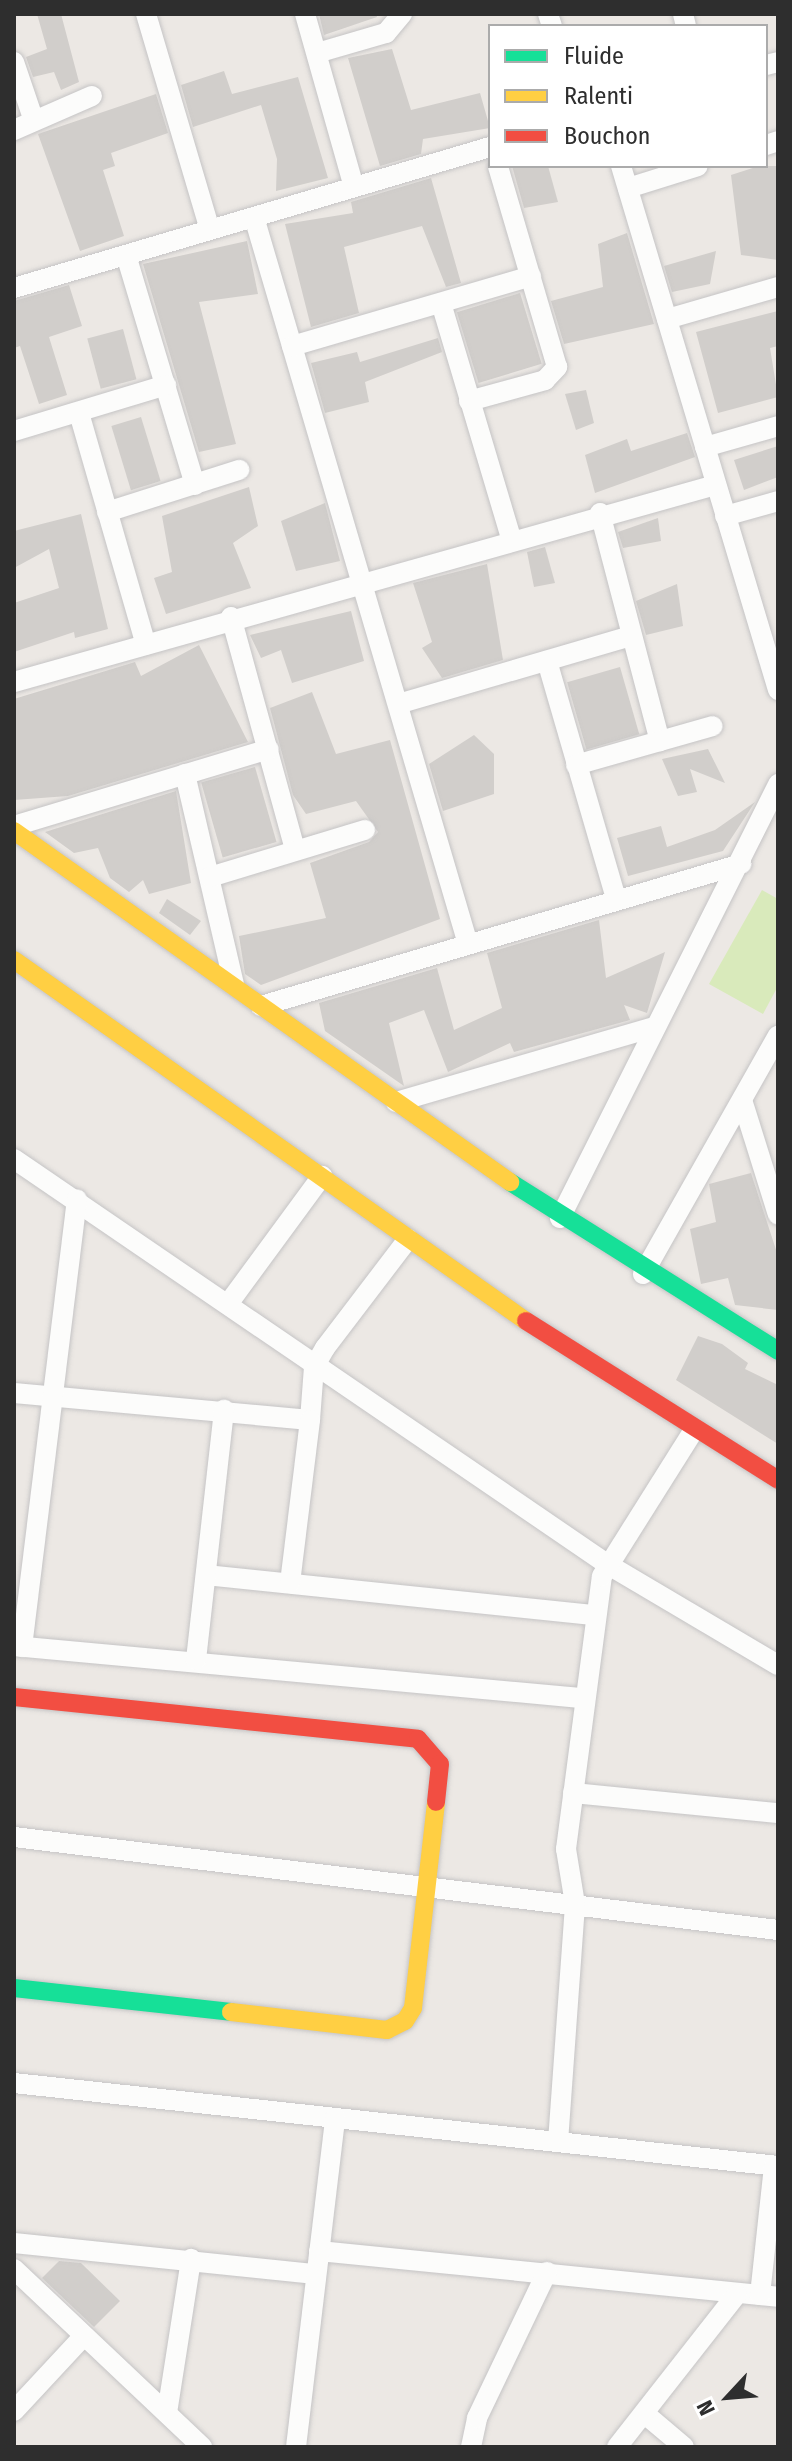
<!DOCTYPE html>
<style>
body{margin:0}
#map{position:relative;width:792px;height:2461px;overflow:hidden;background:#ece8e4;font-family:"Fira Sans Condensed",sans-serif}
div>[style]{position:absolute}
.pitch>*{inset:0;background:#d9eabb}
.building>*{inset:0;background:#d1cecb;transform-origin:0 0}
.roads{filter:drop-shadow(0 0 2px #c5c4c5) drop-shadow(0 0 2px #c5c4c5)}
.street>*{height:20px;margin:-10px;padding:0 10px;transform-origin:10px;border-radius:10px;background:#fcfcfb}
.fast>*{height:18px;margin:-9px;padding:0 9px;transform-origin:9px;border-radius:9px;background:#16e098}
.slow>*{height:18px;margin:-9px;padding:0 9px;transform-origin:9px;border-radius:9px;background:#ffcf43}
.jam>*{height:18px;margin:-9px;padding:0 9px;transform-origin:9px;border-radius:9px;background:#f24e42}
span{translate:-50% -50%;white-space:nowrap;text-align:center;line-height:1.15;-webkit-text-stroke:6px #fff;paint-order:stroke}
.frame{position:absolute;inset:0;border:16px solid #2e2e2e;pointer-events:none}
.legend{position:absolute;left:488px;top:24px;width:280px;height:144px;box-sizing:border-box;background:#fff;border:2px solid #ababab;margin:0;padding:10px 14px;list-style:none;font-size:24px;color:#2e2e2e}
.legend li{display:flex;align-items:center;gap:16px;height:40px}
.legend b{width:40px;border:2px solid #ababab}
.north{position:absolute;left:688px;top:2357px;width:80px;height:80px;-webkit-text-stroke:6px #fff;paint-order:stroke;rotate:244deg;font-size:22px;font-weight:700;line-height:32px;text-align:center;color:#2e2e2e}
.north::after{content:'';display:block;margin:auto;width:28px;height:36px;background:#2e2e2e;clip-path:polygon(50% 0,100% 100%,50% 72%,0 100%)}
</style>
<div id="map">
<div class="pitch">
<div style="clip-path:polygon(762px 890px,778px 899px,778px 986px,763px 1014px,709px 984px)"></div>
</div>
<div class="building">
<div style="clip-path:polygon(37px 14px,61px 14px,79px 82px,61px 90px,54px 72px,33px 77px,26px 57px,47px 49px)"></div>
<div style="clip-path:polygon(319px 14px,376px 14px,377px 17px,324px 35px)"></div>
<div style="clip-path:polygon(392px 49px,411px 110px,480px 93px,490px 128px,423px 139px,421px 154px,380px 166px,348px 58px)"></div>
<div style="clip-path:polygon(224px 71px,232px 94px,298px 77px,328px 178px,276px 191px,277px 159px,261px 105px,193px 127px,181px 85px)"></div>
<div style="clip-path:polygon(156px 94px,168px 133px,111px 153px,115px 166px,103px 170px,124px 236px,80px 251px,38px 134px)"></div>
<div style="clip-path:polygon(512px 166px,548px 166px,558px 202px,524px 208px)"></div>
<div style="clip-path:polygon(759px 166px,778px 166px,778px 260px,741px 255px,731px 175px)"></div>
<div style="clip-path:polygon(431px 178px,461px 283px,446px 287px,422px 226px,344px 247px,359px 313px,311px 327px,285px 224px,353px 213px,351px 202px)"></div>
<div style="clip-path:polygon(627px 233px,654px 324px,564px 344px,551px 301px,603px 287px,598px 244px)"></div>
<div style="clip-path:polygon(247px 241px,258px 294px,199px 302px,236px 444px,199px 452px,143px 264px)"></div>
<div style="clip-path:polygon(716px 251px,710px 284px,672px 292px,664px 266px)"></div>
<div style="clip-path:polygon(69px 285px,82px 326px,49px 337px,67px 395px,39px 404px,20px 346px,14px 348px,14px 301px)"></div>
<div style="left:520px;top:293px;width:74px;height:66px;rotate:73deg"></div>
<div style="clip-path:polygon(778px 311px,778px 346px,770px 348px,778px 397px,718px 413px,696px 332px)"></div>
<div style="left:123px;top:329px;width:52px;height:37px;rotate:75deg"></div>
<div style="clip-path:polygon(438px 338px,442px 352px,365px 382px,369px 402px,325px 413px,311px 363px,357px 352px,360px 362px)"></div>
<div style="clip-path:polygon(586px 390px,594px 423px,576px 430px,565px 394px)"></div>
<div style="left:141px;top:417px;width:67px;height:31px;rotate:73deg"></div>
<div style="clip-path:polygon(687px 433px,695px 457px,595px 493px,585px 455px,627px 439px,631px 451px)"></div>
<div style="clip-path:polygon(778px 446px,778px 477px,744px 490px,734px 460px)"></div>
<div style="clip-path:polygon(249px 487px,258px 526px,233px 543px,251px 588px,166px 614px,154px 578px,172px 572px,162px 516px)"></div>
<div style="clip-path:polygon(325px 503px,340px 561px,296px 571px,281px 521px)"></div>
<div style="clip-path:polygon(81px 514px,108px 629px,75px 638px,74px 632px,14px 652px,14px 603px,59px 588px,49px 549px,14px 568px,14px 531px)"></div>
<div style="clip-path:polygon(658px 518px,661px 541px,623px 548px,618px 532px)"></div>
<div style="clip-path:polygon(545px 547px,555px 583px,534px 587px,527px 552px)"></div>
<div style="clip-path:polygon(487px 564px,503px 660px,442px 678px,422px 648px,432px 642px,413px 583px)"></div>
<div style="clip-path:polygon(677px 584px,683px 626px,646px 635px,636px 601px)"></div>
<div style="clip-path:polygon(351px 611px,364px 661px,292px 683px,281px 650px,261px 658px,250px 635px)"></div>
<div style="clip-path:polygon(199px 645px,248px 742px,68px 796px,14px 800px,14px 699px,135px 662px,141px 676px)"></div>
<div style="left:620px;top:667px;width:70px;height:55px;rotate:74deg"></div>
<div style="clip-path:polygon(312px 692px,336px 754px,390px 740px,440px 919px,261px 985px,245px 974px,239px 936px,326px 918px,310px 863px,369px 842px,378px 832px,356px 801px,306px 814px,293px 795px,270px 708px)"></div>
<div style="clip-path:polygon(474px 735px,494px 754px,494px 794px,443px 811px,429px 764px)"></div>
<div style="clip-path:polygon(708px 749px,725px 783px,690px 769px,697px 792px,678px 796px,662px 759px)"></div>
<div style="left:255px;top:767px;width:78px;height:56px;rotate:74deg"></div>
<div style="clip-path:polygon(176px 791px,191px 883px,149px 894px,143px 880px,129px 892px,110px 878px,98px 848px,74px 853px,45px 832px)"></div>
<div style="clip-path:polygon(755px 802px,723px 851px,628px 876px,617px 838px,661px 826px,667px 847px,715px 830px)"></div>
<div style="clip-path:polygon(167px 899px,201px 921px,190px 935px,159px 913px)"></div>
<div style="clip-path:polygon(599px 920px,606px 978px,665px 952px,647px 1013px,624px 1005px,630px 1020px,514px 1052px,510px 1043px,448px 1072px,424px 1010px,389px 1023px,404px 1086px,325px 1031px,319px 1003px,437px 968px,454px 1030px,502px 1008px,487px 953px)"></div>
<div style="clip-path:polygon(751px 1173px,778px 1256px,778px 1310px,735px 1305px,728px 1278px,701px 1284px,690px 1229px,716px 1222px,709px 1184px)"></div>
<div style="clip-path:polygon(698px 1336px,722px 1344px,748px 1363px,745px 1369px,778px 1385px,778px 1444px,676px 1380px)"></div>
<div style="clip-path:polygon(59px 2261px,81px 2263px,120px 2301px,94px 2327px,42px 2278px)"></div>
</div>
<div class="roads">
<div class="street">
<div style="left:146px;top:14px;width:225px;rotate:73.5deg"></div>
<div style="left:305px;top:14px;width:180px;rotate:74.2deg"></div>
<div style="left:548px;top:14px;width:13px;rotate:72deg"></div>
<div style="left:683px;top:14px;width:12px;rotate:76deg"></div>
<div style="left:317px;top:53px;width:72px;rotate:-16.2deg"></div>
<div style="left:386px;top:33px;width:25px;rotate:-50deg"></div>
<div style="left:14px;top:62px;width:62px;rotate:71.3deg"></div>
<div style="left:766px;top:65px;width:12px;rotate:-14deg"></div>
<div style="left:14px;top:130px;width:85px;rotate:-23.6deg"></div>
<div style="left:766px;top:145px;width:13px;rotate:-18deg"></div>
<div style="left:621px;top:166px;width:547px;rotate:73.32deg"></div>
<div style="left:628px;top:188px;width:73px;rotate:-17.4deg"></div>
<div style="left:254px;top:217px;width:758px;rotate:73.6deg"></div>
<div style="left:126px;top:255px;width:240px;rotate:73.3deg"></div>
<div style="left:14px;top:288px;width:496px;rotate:-16.5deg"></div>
<div style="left:441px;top:303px;width:245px;rotate:73.4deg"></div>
<div style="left:667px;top:319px;width:116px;rotate:-16.1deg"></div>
<div style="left:292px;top:346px;width:249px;rotate:-16.3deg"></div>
<div style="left:469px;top:401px;width:79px;rotate:-15.4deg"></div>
<div style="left:545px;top:380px;width:18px;rotate:-47deg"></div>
<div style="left:557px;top:367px;width:209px;rotate:-106.4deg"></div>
<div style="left:79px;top:413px;width:241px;rotate:73.9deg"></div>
<div style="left:14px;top:431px;width:159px;rotate:-16.8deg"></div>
<div style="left:705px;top:447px;width:76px;rotate:-16deg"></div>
<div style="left:107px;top:512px;width:139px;rotate:-17.7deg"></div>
<div style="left:600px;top:513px;width:236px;rotate:75.3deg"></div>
<div style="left:725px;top:516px;width:55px;rotate:-15.8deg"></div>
<div style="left:231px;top:617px;width:242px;rotate:74.6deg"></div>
<div style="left:547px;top:661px;width:248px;rotate:73.8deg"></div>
<div style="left:14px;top:682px;width:729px;rotate:-15.68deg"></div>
<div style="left:398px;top:704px;width:243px;rotate:-16.3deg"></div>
<div style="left:576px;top:765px;width:142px;rotate:-15.9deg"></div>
<div style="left:185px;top:774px;width:216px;rotate:76.9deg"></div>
<div style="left:14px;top:826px;width:266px;rotate:-16.8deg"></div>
<div style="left:210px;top:877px;width:162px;rotate:-16.9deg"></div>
<div style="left:261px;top:1006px;width:501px;rotate:-16.48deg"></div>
<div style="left:396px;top:1102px;width:269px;rotate:-16.2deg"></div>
<div style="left:743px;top:1103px;width:117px;rotate:72.6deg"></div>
<div style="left:14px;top:1159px;width:718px;rotate:34.33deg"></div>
<div style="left:607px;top:1564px;width:199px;rotate:30.6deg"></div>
<div style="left:560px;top:1218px;width:486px;rotate:-63.3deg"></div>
<div style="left:643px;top:1274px;width:274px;rotate:-60.5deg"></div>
<div style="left:228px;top:1304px;width:159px;rotate:-53.7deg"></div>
<div style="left:14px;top:1393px;width:297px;rotate:5.2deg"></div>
<div style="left:310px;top:1420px;width:53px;rotate:-85.7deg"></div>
<div style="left:314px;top:1367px;width:22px;rotate:-60deg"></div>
<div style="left:325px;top:1348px;width:137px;rotate:-52.7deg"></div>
<div style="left:206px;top:1575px;width:391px;rotate:5.9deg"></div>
<div style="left:290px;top:1583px;width:164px;rotate:-83deg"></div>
<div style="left:14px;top:1646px;width:569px;rotate:5.24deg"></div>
<div style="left:22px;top:1647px;width:451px;rotate:-83deg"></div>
<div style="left:196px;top:1660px;width:252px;rotate:-83.6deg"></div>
<div style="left:573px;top:1793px;width:206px;rotate:5.6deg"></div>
<div style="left:14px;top:1837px;width:770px;rotate:6.94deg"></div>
<div style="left:14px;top:2083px;width:768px;rotate:6.2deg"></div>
<div style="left:558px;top:2142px;width:239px;rotate:-85.9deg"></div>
<div style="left:575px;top:1904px;width:56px;rotate:-99.3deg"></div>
<div style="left:566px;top:1849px;width:275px;rotate:-82.5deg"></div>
<div style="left:602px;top:1576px;width:173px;rotate:-57.8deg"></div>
<div style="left:14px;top:2243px;width:303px;rotate:5.9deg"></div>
<div style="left:319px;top:2251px;width:461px;rotate:5.7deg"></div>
<div style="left:14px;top:2269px;width:259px;rotate:43.4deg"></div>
<div style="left:760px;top:2295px;width:130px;rotate:-83.8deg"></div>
<div style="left:14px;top:2411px;width:98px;rotate:-47.1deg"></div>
<div style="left:167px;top:2413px;width:156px;rotate:-81.1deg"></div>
<div style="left:645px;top:2414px;width:51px;rotate:40.2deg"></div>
<div style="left:296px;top:2447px;width:331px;rotate:-83.2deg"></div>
<div style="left:471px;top:2447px;width:30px;rotate:-78deg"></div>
<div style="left:477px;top:2418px;width:162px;rotate:-64.4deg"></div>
<div style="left:617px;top:2447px;width:194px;rotate:-51.9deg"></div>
</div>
<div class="fast">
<div style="left:510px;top:1182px;width:317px;rotate:32.2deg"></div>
<div style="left:14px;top:1988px;width:218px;rotate:6.3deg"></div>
</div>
<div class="slow">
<div style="left:14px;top:831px;width:608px;rotate:35.29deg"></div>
<div style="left:14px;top:960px;width:626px;rotate:35.19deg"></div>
<div style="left:231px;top:2012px;width:157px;rotate:6.6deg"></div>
<div style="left:387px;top:2030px;width:20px;rotate:-27deg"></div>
<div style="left:405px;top:2021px;width:15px;rotate:-58deg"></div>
<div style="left:413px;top:2008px;width:207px;rotate:-83.6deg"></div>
</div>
<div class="jam">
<div style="left:526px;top:1321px;width:298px;rotate:32.2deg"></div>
<div style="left:14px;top:1697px;width:406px;rotate:5.9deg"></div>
<div style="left:418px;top:1739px;width:33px;rotate:49deg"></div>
<div style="left:440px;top:1764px;width:38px;rotate:96deg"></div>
</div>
</div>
<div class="frame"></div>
<ul class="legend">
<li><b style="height:10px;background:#16e098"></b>Fluide</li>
<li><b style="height:10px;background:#ffcf43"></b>Ralenti</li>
<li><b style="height:10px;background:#f24e42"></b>Bouchon</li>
</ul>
<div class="north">N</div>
</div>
